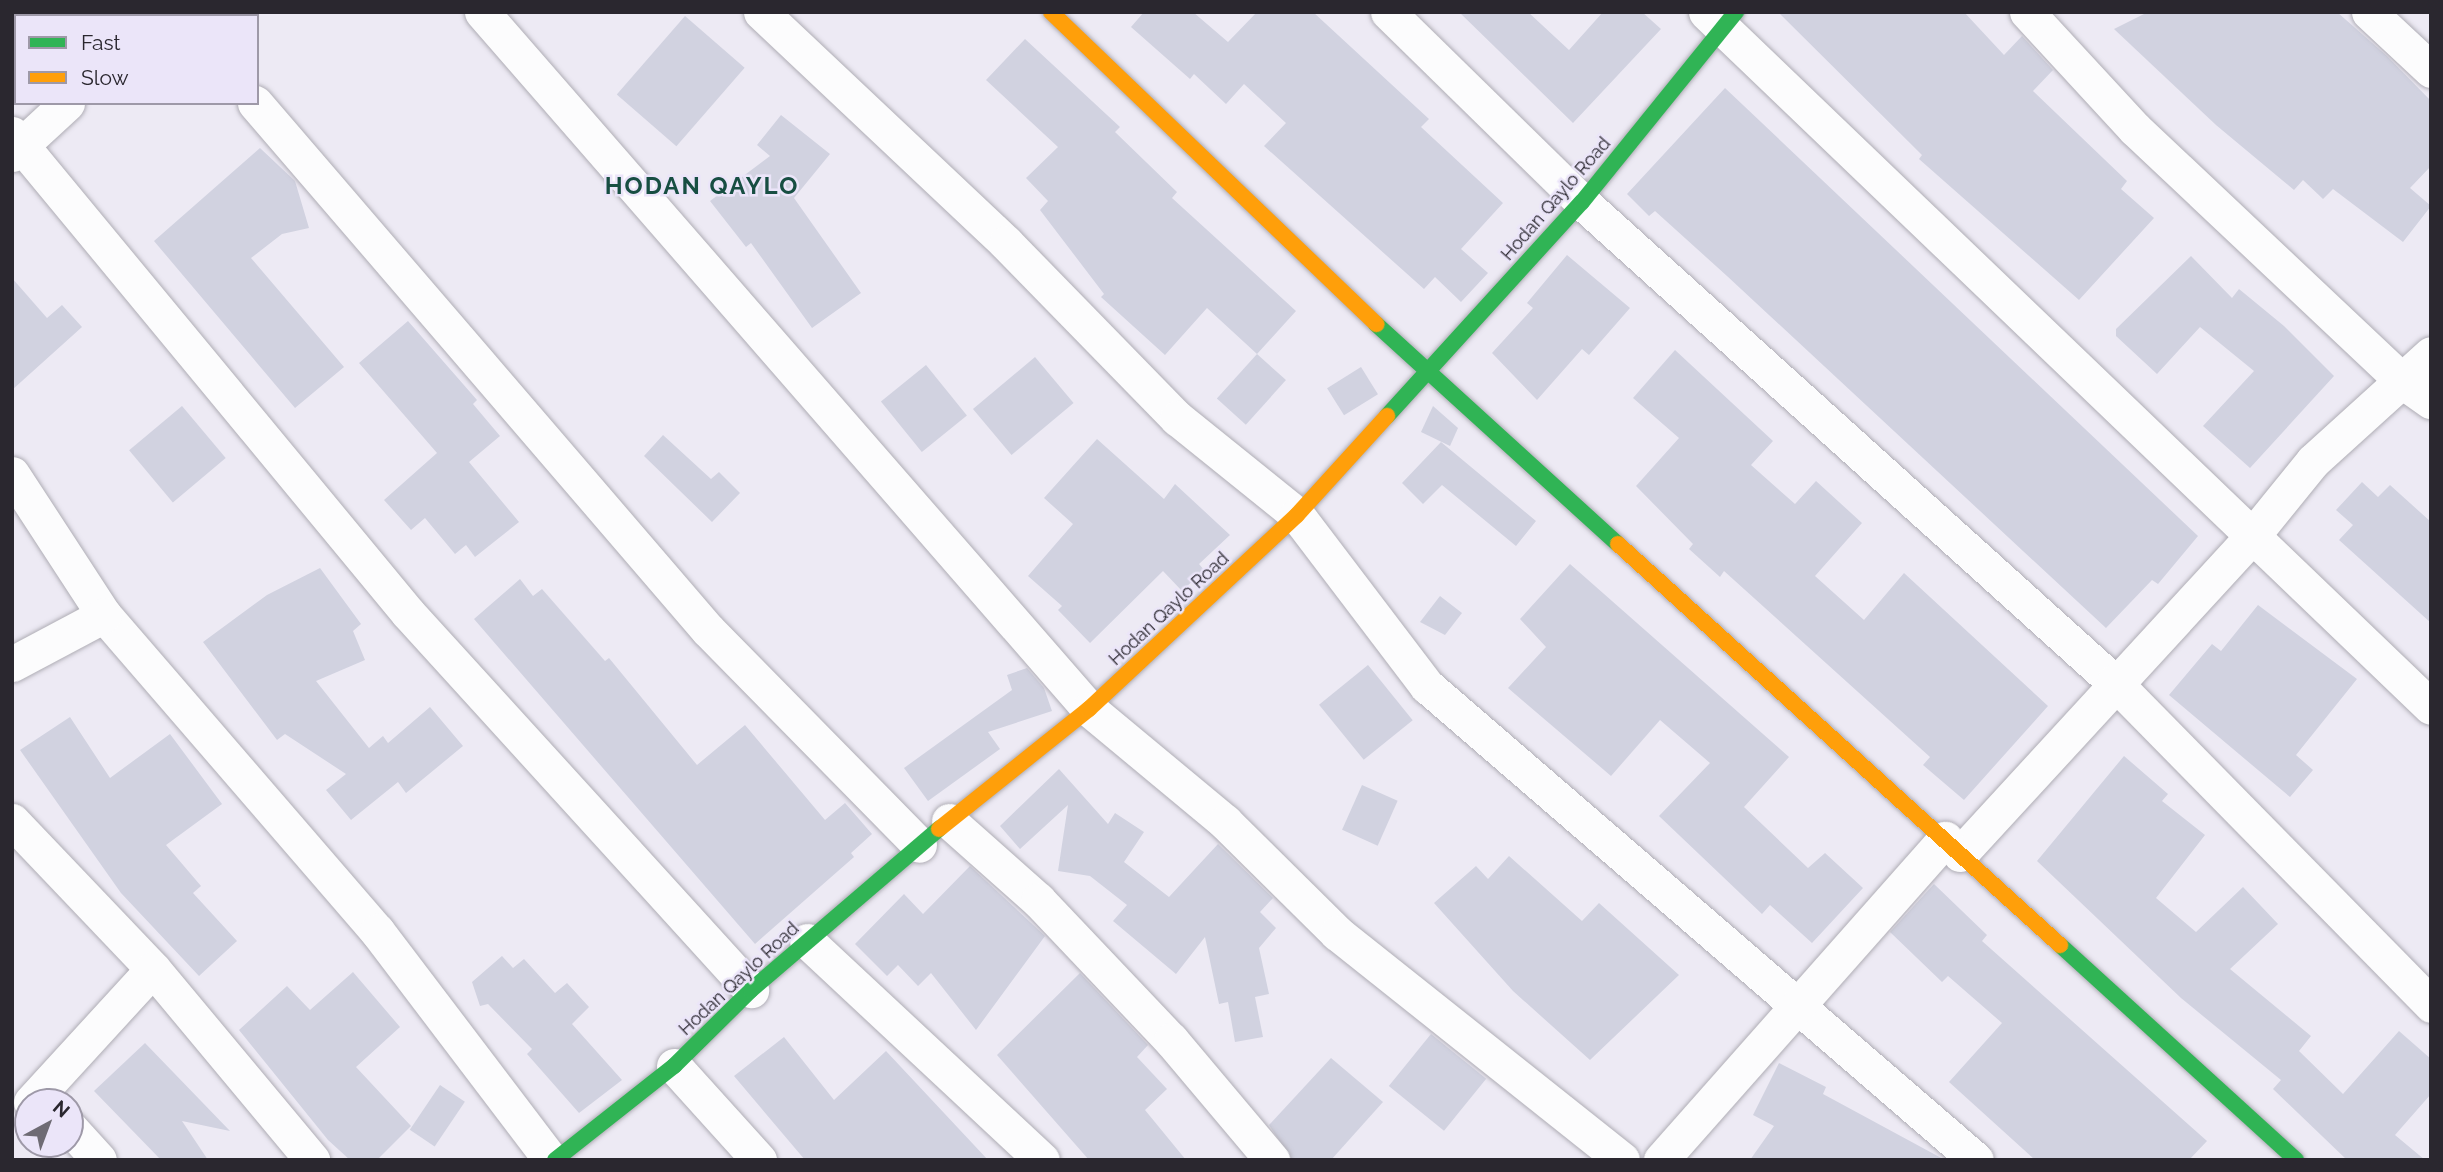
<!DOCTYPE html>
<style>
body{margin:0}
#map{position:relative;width:2443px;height:1172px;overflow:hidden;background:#edeaf4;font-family:Raleway,sans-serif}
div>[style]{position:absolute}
.building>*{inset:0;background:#d1d2e0;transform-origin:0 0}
.roads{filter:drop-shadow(0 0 2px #afadb5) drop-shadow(0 0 2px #afadb5)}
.street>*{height:35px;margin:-17.5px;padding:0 17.5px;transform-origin:17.5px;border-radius:17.5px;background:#fcfcfd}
.fast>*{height:16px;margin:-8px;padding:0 8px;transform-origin:8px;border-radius:8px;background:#30b455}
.slow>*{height:16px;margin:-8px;padding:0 8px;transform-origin:8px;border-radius:8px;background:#ff9f0a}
span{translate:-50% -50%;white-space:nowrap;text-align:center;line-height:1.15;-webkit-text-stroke:5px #ebe5f9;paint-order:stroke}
.street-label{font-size:18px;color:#2a272f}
.district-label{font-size:24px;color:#174e42;font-weight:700;letter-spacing:2px}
.frame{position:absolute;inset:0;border:14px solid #2a272f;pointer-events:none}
.legend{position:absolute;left:14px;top:14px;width:245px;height:91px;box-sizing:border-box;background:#ebe5f9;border:2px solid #9e99a8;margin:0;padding:9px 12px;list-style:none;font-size:21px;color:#2a272f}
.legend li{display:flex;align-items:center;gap:14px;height:35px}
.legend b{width:35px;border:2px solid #9e99a8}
.north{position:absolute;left:14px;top:1088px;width:70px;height:70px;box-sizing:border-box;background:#ebe5f9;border:2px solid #9e99a8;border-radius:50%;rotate:41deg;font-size:19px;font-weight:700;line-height:28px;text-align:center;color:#2a272f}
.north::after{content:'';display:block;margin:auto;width:24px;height:32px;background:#6e6b74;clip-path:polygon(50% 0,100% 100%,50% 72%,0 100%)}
</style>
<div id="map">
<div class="building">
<div style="clip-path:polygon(1144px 12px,1193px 12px,1228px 42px,1257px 12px,1313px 12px,1429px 119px,1421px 127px,1503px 203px,1461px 249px,1488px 273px,1461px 302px,1435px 277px,1424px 289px,1264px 146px,1286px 123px,1244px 84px,1226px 104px,1194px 74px,1190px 79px,1131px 27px)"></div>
<div style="clip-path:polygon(1459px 12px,1528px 12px,1569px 50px,1603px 12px,1642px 12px,1661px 29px,1573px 123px)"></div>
<div style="clip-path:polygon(1778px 12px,1964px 12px,2004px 55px,2022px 36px,2053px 70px,2033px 91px,2127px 181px,2121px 189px,2154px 218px,2079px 300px,1919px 159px,1922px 155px)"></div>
<div style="clip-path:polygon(2148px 12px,2337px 12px,2387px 56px,2431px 101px,2431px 166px,2410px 188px,2431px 206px,2403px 242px,2333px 189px,2323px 199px,2303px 180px,2294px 190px,2216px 125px,2114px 29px)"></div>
<div style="left:685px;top:16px;width:79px;height:104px;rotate:41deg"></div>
<div style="clip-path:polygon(1025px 39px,1120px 127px,1115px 132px,1177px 192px,1172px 198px,1296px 311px,1257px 354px,1207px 308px,1165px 355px,1101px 297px,1104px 294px,1040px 210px,1048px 201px,1026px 178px,1058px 147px,986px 80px)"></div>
<div style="clip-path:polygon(1725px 88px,2198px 536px,2158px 584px,2152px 580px,2106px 628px,1727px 276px,1655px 211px,1649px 216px,1627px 194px)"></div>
<div style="clip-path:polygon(781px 115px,830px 154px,794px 198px,861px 293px,812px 328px,751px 243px,746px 247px,710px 201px,770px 156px,757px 145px)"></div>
<div style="clip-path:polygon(260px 148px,295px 181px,309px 228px,282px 234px,251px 258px,344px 367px,295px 408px,154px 241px)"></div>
<div style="clip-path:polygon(1567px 255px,1630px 308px,1589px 355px,1582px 349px,1537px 400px,1492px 353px,1533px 308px,1527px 303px)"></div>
<div style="clip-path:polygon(2191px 256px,2232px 298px,2239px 289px,2284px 326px,2334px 376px,2250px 468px,2203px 426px,2254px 371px,2200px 327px,2157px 374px,2116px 336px,2116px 329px)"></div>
<div style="clip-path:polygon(12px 278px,47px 318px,62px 305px,82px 327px,12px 390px)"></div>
<div style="clip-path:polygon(408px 321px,477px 400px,473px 404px,500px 436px,469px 462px,519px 522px,475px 557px,466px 545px,455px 554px,425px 518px,411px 530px,384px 500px,437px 453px,359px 363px)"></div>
<div style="clip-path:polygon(1675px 350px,1773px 441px,1751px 465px,1795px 504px,1816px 481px,1862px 523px,1815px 576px,1864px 620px,1904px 573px,2048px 706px,1964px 800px,1923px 765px,1930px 757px,1724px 571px,1720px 577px,1689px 549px,1693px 544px,1636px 486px,1679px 438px,1633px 398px)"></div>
<div style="left:1257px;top:354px;width:39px;height:60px;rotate:42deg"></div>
<div style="left:1035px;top:357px;width:60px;height:81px;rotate:50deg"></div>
<div style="left:926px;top:365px;width:65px;height:58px;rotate:51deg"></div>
<div style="left:1361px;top:367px;width:32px;height:40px;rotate:58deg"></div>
<div style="left:182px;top:406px;width:68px;height:69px;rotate:50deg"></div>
<div style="clip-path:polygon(1433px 406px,1458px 428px,1450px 446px,1421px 432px)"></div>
<div style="clip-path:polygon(663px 435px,711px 479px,719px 472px,740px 493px,712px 522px,644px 456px)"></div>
<div style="clip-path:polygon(1097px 439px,1164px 499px,1175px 484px,1230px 535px,1199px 564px,1204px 570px,1182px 591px,1163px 571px,1090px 643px,1058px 610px,1062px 606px,1028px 576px,1073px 524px,1044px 498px)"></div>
<div style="clip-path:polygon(1441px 442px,1536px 521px,1516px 546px,1442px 485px,1423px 504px,1402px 483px)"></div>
<div style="clip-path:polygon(2362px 482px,2378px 497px,2390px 485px,2431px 522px,2431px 623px,2339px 540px,2353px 525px,2336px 510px)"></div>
<div style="clip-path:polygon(1570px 564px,1789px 757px,1744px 807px,1808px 868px,1825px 853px,1863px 888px,1812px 943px,1770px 905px,1762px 914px,1659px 816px,1710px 763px,1660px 720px,1611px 776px,1508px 688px,1546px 647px,1520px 619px)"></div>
<div style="clip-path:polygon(320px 568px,361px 624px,353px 631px,365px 660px,316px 681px,369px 748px,383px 736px,388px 743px,430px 707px,463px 746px,406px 793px,398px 782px,351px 820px,326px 790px,346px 774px,285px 734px,277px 740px,203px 642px,267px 595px)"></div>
<div style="clip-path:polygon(520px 579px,533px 596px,542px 589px,605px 661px,609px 658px,697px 765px,745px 725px,825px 820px,845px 803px,872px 834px,851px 853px,854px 857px,755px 944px,474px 619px)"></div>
<div style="clip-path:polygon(1440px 596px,1462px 613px,1445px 635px,1420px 622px)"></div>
<div style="clip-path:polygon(2258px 605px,2357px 679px,2296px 755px,2313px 770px,2290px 797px,2169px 695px,2212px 644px,2221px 651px)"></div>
<div style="left:1368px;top:665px;width:71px;height:63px;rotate:51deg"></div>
<div style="clip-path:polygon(1027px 668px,1044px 688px,1052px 711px,988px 732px,1000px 749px,928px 801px,904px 768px,1012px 690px,1007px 675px)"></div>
<div style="clip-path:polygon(70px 717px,110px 778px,170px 734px,222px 804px,166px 845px,201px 886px,193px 893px,237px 941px,199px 976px,121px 893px,20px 750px)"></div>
<div style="clip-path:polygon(2124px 756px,2168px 794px,2162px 801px,2205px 835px,2156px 898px,2196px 932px,2243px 887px,2278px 924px,2230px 969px,2311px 1036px,2299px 1051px,2343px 1094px,2399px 1031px,2431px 1059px,2431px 1094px,2395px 1135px,2425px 1160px,2347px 1160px,2273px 1089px,2281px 1080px,2181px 998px,2037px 861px)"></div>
<div style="clip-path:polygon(1059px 769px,1108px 824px,1115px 813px,1144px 832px,1124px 862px,1169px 897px,1218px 844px,1273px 898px,1260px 912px,1276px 928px,1259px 948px,1269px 994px,1255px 997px,1263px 1037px,1235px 1042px,1228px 1002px,1219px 1004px,1205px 937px,1176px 974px,1113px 921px,1127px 905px,1090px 876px,1058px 871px,1068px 805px,1020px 849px,1000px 826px)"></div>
<div style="left:1362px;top:785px;width:39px;height:49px;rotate:24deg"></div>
<div style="clip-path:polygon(1509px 856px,1582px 921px,1599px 903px,1679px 975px,1590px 1060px,1513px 991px,1434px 903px,1476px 866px,1488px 879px)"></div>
<div style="clip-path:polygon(970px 866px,1045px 936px,976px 1030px,931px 973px,918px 986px,898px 965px,887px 976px,855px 944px,904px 894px,923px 914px)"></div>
<div style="clip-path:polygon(1934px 884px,1987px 935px,1982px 941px,2207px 1141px,2189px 1160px,2035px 1160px,1949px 1082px,2002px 1023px,1948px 976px,1942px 982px,1890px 932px)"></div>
<div style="clip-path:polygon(502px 956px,513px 968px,524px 959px,555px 993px,567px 983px,589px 1007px,572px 1024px,622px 1080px,579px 1113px,527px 1054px,532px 1049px,488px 1004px,480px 1006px,472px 982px)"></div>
<div style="clip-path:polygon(353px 972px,400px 1027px,356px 1067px,411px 1126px,377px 1160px,350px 1160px,328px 1140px,239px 1030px,287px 986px,310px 1010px)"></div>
<div style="clip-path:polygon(1080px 973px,1148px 1045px,1137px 1057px,1167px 1089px,1145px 1110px,1186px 1160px,1089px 1160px,997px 1055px)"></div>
<div style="left:1431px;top:1034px;width:71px;height:67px;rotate:39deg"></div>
<div style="clip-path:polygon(784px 1037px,834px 1100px,886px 1051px,988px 1160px,805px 1160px,734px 1076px)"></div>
<div style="clip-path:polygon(145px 1043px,230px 1131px,182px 1121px,208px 1160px,161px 1160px,94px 1091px)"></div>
<div style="clip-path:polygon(1331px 1058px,1383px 1102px,1331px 1160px,1292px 1160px,1269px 1125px)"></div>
<div style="clip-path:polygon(1779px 1063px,1826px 1087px,1823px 1094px,1945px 1160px,1750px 1160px,1774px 1126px,1753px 1115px)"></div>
<div style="left:440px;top:1085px;width:30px;height:54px;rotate:34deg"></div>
</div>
<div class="roads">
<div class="street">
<div style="left:191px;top:12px;width:4px;rotate:63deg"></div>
<div style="left:482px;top:12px;width:924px;rotate:48.95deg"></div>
<div style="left:1089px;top:709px;width:177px;rotate:39.7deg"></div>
<div style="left:1225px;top:822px;width:158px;rotate:44.7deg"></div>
<div style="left:1337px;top:933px;width:364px;rotate:38.5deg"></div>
<div style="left:761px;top:12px;width:337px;rotate:43.3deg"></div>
<div style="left:1006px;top:243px;width:245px;rotate:45.7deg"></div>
<div style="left:1177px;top:418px;width:154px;rotate:38.9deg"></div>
<div style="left:1297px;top:515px;width:215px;rotate:52.8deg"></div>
<div style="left:1427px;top:686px;width:725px;rotate:40.81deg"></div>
<div style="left:1388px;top:12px;width:272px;rotate:44.4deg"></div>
<div style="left:1582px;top:202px;width:717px;rotate:42.06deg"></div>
<div style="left:2114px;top:682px;width:453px;rotate:45.5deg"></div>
<div style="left:1706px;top:12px;width:1004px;rotate:43.79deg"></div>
<div style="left:2027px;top:12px;width:159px;rotate:47.3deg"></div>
<div style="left:2135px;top:129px;width:367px;rotate:43.3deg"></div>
<div style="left:2402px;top:381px;width:35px;rotate:35deg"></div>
<div style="left:2369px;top:12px;width:85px;rotate:43.1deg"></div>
<div style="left:158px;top:16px;width:5px;rotate:-53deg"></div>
<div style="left:255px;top:103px;width:695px;rotate:49.32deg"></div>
<div style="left:708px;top:630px;width:301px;rotate:45.5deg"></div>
<div style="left:12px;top:134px;width:621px;rotate:50.42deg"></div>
<div style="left:408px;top:613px;width:510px;rotate:47.7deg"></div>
<div style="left:12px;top:154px;width:75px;rotate:-42.8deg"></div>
<div style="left:12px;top:474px;width:168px;rotate:56.9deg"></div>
<div style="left:104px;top:615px;width:418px;rotate:49.2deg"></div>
<div style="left:377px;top:931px;width:288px;rotate:52.8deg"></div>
<div style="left:12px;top:664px;width:104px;rotate:-28deg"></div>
<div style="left:12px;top:821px;width:204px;rotate:46.4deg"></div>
<div style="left:153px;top:969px;width:249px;rotate:50.2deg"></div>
<div style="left:949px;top:821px;width:119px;rotate:41.6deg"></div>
<div style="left:1038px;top:900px;width:193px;rotate:46.5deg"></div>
<div style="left:1171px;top:1040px;width:157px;rotate:49.9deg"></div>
<div style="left:1960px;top:854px;width:433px;rotate:-47.4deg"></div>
<div style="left:2253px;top:535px;width:95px;rotate:-51deg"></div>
<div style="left:2313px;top:461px;width:159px;rotate:-42.2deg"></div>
<div style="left:807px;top:941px;width:321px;rotate:43deg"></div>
<div style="left:674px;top:1066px;width:127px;rotate:47.9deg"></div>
<div style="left:31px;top:1102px;width:180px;rotate:-47.5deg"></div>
<div style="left:70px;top:1128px;width:43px;rotate:47.8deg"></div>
<div style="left:1661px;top:1160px;width:429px;rotate:-48.5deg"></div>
</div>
<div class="fast">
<div style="left:1376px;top:324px;width:327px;rotate:42.3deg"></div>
<div style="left:1387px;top:416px;width:290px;rotate:-47.7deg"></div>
<div style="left:1582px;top:202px;width:245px;rotate:-51deg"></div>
<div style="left:2060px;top:945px;width:319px;rotate:42.3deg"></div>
<div style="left:555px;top:1160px;width:152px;rotate:-38.3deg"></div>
<div style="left:674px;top:1066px;width:108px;rotate:-44.6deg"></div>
<div style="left:751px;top:990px;width:248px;rotate:-40.6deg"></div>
</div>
<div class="slow">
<div style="left:1051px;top:12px;width:451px;rotate:43.8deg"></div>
<div style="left:1618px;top:544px;width:597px;rotate:42.22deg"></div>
<div style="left:939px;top:829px;width:192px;rotate:-38.7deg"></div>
<div style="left:1089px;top:709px;width:284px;rotate:-43deg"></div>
<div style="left:1297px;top:515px;width:134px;rotate:-47.7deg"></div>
</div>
</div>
<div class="street-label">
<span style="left:1556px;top:199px;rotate:-49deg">Hodan Qaylo Road</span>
<span style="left:1169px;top:609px;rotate:-43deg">Hodan Qaylo Road</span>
<span style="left:739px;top:979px;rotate:-43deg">Hodan Qaylo Road</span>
</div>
<div class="district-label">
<span style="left:702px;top:186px">HODAN QAYLO</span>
</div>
<div class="frame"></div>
<ul class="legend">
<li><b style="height:9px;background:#30b455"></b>Fast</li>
<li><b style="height:9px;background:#ff9f0a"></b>Slow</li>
</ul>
<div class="north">N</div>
</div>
